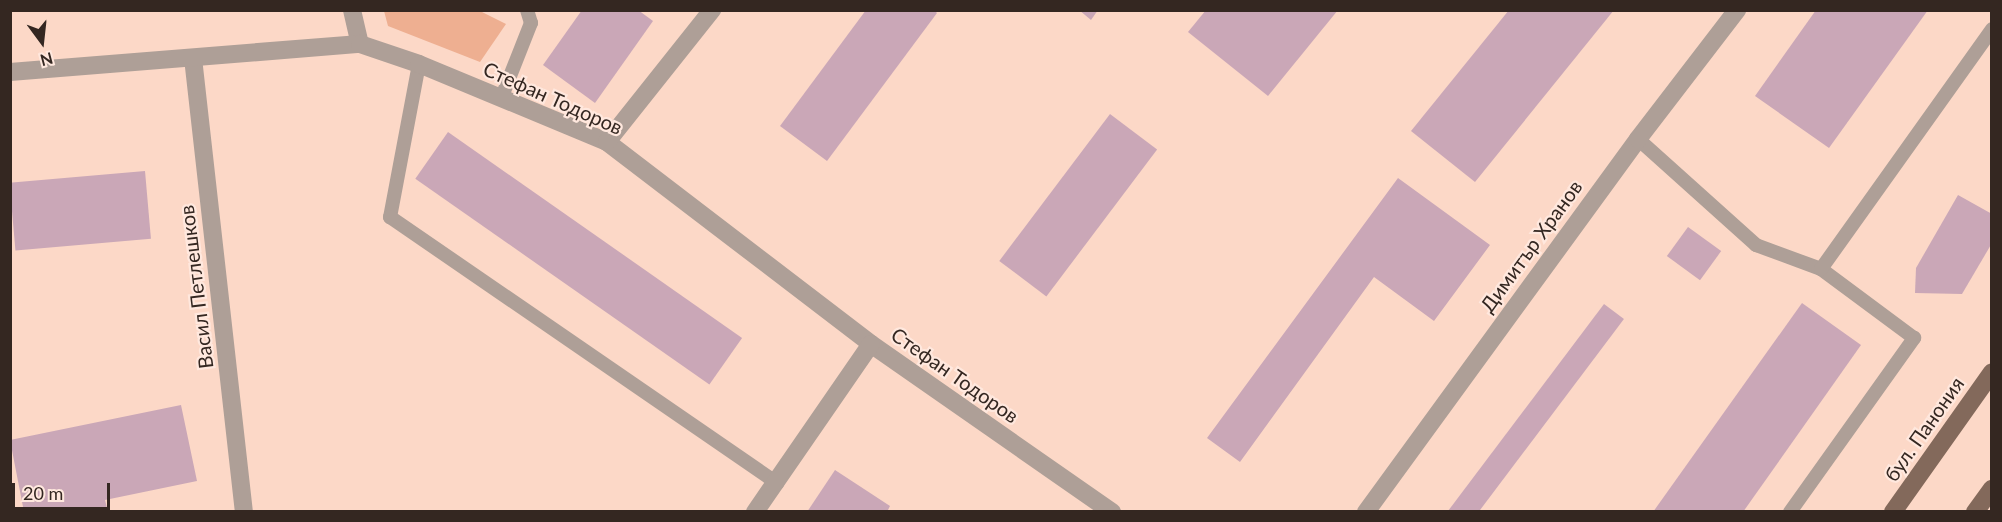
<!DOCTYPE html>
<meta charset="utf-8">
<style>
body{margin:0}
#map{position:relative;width:2002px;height:522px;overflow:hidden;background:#fcd8c7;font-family:Lato,sans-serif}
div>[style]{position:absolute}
.green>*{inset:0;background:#eeaf91}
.building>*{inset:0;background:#caa7b7;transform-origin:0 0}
.lane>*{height:14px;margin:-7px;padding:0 7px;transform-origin:7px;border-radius:7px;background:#ae9f97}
.street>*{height:18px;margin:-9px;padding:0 9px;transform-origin:9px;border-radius:9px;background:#ae9f97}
.primary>*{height:18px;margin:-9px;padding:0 9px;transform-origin:9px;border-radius:9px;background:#83695b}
span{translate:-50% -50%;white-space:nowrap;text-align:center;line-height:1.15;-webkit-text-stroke:4.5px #ffe8de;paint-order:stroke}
.street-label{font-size:20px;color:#342721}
.frame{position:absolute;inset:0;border:12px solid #342721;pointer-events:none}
.north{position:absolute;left:12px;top:12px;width:60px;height:60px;-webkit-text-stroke:4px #ffe8de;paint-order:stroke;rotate:165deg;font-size:16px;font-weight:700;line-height:24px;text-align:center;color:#342721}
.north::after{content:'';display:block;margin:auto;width:21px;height:27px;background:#342721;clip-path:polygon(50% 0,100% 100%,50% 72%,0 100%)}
.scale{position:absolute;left:12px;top:483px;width:98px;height:27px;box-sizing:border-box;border:3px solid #342721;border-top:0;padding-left:8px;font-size:18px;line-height:21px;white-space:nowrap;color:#342721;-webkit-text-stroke:4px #ffe8de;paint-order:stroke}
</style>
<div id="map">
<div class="green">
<div style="clip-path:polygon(384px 11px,480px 11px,506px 24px,480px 62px,388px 26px)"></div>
</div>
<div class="building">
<div style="clip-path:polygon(582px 10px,638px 10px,653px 21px,595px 103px,543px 65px)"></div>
<div style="clip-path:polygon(866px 10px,934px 10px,937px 13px,827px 161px,780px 126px)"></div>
<div style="clip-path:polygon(1079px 10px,1098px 10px,1091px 20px)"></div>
<div style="clip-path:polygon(1206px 10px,1338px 10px,1268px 96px,1188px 32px)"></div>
<div style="clip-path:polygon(1509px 10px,1614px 10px,1475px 182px,1411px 131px)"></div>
<div style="clip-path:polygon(1816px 10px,1928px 10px,1829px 148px,1755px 96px)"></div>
<div style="left:1110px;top:114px;width:59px;height:184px;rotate:37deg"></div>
<div style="left:448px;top:132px;width:359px;height:57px;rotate:35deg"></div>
<div style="left:145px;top:171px;width:68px;height:136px;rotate:85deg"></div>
<div style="clip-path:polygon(1398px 178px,1490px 245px,1434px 321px,1374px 277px,1240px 462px,1207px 438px)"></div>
<div style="clip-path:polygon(1958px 195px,1992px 214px,1992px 243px,1962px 294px,1915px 293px,1916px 268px)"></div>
<div style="left:1688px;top:227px;width:41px;height:36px;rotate:36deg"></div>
<div style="clip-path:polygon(1802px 303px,1861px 345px,1743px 512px,1653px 512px)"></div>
<div style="left:1604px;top:304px;width:25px;height:264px;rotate:37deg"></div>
<div style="clip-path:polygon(181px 405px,197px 481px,105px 500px,108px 512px,24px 512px,10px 440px)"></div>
<div style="clip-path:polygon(835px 470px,890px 506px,887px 512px,807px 512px)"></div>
</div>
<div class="lane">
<div style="left:419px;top:64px;width:156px;rotate:100.7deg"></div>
<div style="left:390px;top:217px;width:470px;rotate:34.5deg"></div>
<div style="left:501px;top:99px;width:82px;rotate:-68.5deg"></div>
<div style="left:531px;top:23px;width:14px;rotate:-107deg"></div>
<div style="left:1638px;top:139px;width:159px;rotate:41.9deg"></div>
<div style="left:1756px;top:245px;width:69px;rotate:20.3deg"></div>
<div style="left:1790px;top:512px;width:214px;rotate:-54.5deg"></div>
<div style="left:1914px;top:338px;width:116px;rotate:-143.4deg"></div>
<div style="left:1821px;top:269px;width:295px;rotate:-54.5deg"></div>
</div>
<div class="street">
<div style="left:352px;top:10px;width:35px;rotate:77deg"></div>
<div style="left:193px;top:58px;width:457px;rotate:83.6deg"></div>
<div style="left:10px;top:72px;width:351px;rotate:-4.6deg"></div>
<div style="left:360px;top:44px;width:62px;rotate:18.7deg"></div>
<div style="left:419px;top:64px;width:204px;rotate:22.5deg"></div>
<div style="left:607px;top:142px;width:332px;rotate:37.4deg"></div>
<div style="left:871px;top:344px;width:294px;rotate:34.9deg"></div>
<div style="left:607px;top:142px;width:169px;rotate:-51.5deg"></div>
<div style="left:755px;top:512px;width:204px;rotate:-55.4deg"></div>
<div style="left:1366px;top:512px;width:462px;rotate:-53.9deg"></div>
<div style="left:1638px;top:139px;width:163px;rotate:-52.5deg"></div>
</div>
<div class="primary">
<div style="left:1893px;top:512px;width:171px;rotate:-54.7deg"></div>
<div style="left:1975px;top:512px;width:29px;rotate:-54deg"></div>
</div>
<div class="street-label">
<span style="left:553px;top:98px;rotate:24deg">Стефан Тодоров</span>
<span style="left:1531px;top:246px;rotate:-54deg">Димитър Хранов</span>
<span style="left:196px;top:287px;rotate:-97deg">Васил Петлешков</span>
<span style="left:955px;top:375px;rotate:35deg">Стефан Тодоров</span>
<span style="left:1924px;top:429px;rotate:-55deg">бул. Панония</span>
</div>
<div class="frame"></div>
<div class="north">N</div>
<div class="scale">20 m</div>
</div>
